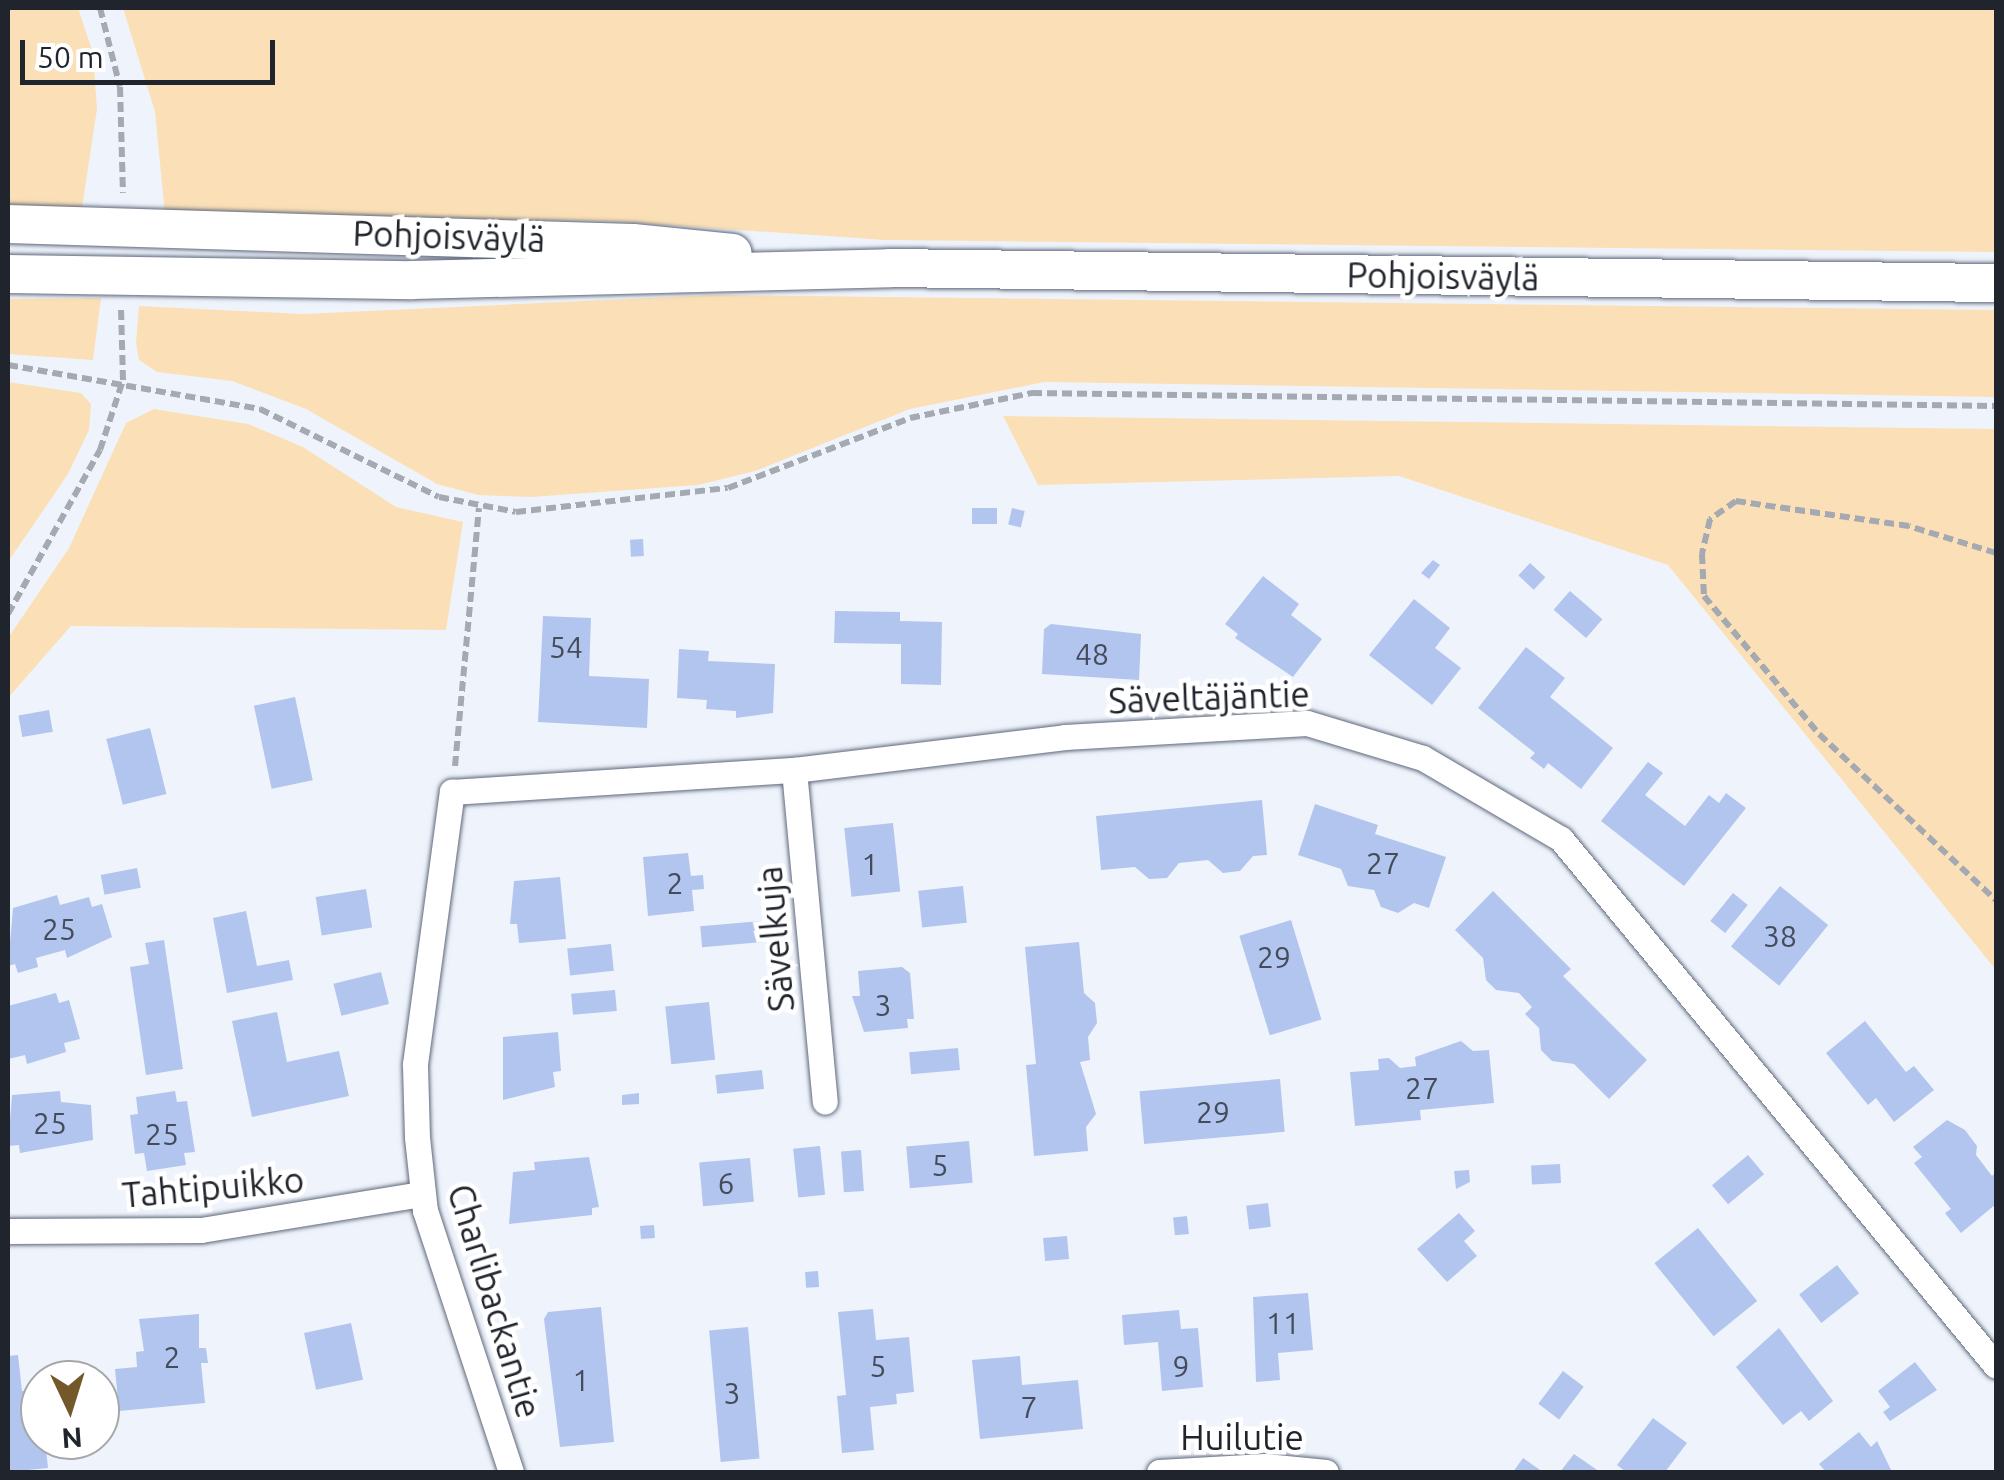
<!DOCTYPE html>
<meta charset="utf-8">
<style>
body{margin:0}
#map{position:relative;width:2004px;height:1480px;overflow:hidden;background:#eff4fc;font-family:Ubuntu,sans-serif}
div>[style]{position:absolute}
.green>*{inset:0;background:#fbe0b7}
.building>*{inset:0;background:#b2c5ee;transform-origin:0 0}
.path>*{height:6px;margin-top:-3px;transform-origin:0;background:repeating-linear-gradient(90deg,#a5a9b1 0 10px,transparent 0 15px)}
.roads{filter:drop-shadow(0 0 2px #5f687b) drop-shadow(0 0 2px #5f687b)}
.minor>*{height:25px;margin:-12.5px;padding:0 12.5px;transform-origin:12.5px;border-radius:12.5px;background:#fff}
.secondary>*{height:38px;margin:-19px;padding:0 19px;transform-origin:19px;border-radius:19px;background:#fff}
span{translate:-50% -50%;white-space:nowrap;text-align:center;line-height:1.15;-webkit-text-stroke:9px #fff;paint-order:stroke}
.number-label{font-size:30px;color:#444c5c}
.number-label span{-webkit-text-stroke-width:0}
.street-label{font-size:35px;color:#20242c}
.frame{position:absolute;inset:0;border:10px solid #20242c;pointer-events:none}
.north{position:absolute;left:20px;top:1360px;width:100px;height:100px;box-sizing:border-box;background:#fff;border:2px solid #a6a7ab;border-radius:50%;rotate:176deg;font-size:28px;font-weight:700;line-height:40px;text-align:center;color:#20242c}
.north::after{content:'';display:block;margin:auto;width:35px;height:45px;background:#74582b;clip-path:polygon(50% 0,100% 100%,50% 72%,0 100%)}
.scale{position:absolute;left:20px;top:40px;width:255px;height:45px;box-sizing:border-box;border:5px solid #20242c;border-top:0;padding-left:12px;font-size:30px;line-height:35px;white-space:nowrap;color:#20242c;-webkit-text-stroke:8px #fff;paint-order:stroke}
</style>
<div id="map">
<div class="green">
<div style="clip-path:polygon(8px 8px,78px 8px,93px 53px,97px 109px,81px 214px,8px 208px)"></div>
<div style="clip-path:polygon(123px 8px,1996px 8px,1996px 252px,885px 240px,607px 221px,165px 215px,155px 112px)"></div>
<div style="clip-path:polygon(714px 295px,1996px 310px,1996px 397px,1044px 382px,910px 409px,755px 471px,698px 485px,531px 497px,478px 495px,437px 484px,306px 409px,232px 381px,157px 372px,139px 360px,136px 343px,139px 306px,303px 314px)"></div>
<div style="clip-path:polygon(101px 298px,93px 360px,8px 354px,8px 299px)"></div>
<div style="clip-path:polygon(8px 382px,81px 393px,91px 404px,89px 430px,68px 474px,8px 562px)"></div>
<div style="clip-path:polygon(154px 409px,248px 424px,303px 447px,396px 507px,463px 522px,446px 630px,71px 626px,8px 698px,8px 638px,69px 548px,126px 423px)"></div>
<div style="clip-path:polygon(1003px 416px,1996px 429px,1996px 970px,1668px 565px,1399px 476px,1038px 485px)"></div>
</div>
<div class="building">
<div style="left:972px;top:508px;width:25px;height:16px"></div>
<div style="left:1012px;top:508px;width:13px;height:17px;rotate:13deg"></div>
<div style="left:643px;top:539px;width:17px;height:13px;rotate:87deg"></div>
<div style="clip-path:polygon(1433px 560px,1440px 565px,1429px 579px,1421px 573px)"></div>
<div style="left:1530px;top:563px;width:21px;height:17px;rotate:43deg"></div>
<div style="clip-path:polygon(1263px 576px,1299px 604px,1291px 615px,1322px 639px,1293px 677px,1235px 638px,1238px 634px,1225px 624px)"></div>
<div style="left:1570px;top:591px;width:43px;height:25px;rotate:41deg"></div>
<div style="clip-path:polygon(1414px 599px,1450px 628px,1435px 648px,1461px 668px,1432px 705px,1369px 655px)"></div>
<div style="clip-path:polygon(835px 611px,900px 612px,900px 621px,942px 622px,941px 685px,901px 684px,901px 644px,834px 643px)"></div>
<div style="clip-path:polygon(543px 616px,591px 618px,589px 676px,649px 679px,647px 728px,538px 722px)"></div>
<div style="clip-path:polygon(1051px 624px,1141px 634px,1139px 680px,1042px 674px,1044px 629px)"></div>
<div style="clip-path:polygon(1526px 647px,1565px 678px,1550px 697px,1613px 748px,1581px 789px,1548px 763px,1544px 769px,1530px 758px,1535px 753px,1478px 708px)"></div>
<div style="clip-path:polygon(679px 649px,709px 651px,708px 661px,775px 664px,773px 713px,736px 718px,736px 711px,706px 709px,707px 700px,677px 698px)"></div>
<div style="left:295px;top:697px;width:85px;height:42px;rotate:78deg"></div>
<div style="left:49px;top:710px;width:22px;height:31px;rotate:80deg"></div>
<div style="left:150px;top:728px;width:68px;height:45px;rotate:76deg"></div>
<div style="clip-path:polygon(1648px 762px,1663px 773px,1645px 795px,1685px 826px,1709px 795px,1719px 803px,1726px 793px,1746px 808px,1684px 886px,1601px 821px)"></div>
<div style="clip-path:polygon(1262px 800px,1267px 855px,1253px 856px,1240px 871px,1223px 873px,1208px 860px,1179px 863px,1167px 878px,1149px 879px,1135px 867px,1101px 870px,1096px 816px)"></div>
<div style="clip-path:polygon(1315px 804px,1378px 825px,1375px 834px,1446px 857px,1429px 908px,1414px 903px,1398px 913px,1381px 907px,1374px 890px,1348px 886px,1341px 869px,1298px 855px)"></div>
<div style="left:893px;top:823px;width:69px;height:49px;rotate:84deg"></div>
<div style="clip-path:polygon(688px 853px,691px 876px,703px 875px,704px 889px,692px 890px,694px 911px,648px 916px,643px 857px)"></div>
<div style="left:137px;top:868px;width:20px;height:37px;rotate:79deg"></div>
<div style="clip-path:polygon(560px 877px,566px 939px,519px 943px,517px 924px,510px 924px,514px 881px)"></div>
<div style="left:963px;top:886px;width:37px;height:45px;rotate:84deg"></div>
<div style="left:1780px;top:886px;width:62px;height:78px;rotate:39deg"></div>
<div style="left:366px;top:889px;width:39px;height:51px;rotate:81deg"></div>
<div style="clip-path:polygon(1493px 891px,1571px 969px,1563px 976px,1647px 1060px,1609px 1099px,1574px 1064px,1552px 1061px,1541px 1050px,1539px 1028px,1525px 1014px,1532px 1007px,1519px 993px,1496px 990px,1486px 980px,1483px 958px,1455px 930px)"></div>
<div style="left:1733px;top:893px;width:19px;height:36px;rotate:39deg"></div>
<div style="clip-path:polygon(57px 895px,60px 905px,89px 897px,92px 907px,102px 904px,112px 937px,67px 958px,65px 950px,36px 958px,38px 967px,18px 973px,15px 964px,8px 966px,13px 908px)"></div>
<div style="clip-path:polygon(246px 911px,257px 966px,289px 960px,293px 980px,227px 993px,213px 918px)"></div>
<div style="left:1291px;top:920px;width:104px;height:54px;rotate:73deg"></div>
<div style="left:761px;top:921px;width:21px;height:61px;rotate:85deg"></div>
<div style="clip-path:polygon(164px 940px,183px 1069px,146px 1075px,130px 967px,149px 964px,145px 943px)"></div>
<div style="clip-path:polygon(1079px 942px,1084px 993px,1095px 1003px,1097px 1023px,1088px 1037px,1090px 1060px,1080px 1062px,1096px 1114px,1086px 1127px,1088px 1151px,1034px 1156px,1026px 1065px,1036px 1064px,1025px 947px)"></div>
<div style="left:611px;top:944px;width:27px;height:44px;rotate:84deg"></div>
<div style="clip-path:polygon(902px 967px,910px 973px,914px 1019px,907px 1019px,908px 1028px,864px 1032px,852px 996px,860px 996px,858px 971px)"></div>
<div style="left:381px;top:972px;width:33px;height:49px;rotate:76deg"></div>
<div style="left:615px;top:990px;width:21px;height:44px;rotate:85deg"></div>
<div style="clip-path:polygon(56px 993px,59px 1003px,69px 1000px,80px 1039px,64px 1043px,66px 1052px,27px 1064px,25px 1055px,8px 1059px,8px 1006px)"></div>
<div style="left:709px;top:1002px;width:58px;height:44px;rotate:84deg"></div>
<div style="clip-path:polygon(277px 1012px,287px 1062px,339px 1051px,349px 1096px,252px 1117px,232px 1021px)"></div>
<div style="clip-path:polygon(1865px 1021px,1906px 1072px,1914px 1066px,1934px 1090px,1894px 1122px,1876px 1098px,1868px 1105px,1826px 1053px)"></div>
<div style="clip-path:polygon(558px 1032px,561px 1071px,553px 1072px,555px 1087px,503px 1100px,503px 1037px)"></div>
<div style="clip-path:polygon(1461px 1041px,1473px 1051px,1489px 1050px,1494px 1103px,1420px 1110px,1421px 1120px,1355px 1126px,1350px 1072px,1379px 1070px,1378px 1059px,1389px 1058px,1400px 1068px,1416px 1066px,1415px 1057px)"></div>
<div style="left:958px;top:1048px;width:22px;height:49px;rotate:85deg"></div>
<div style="left:762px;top:1070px;width:19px;height:47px;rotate:84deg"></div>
<div style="left:1280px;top:1079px;width:53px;height:141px;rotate:85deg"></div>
<div style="clip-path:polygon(60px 1091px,61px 1102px,91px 1105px,93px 1140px,20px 1153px,19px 1145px,8px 1146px,12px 1095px)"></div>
<div style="clip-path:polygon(175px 1091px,177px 1102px,187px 1101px,195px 1152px,184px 1153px,186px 1165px,147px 1171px,144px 1153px,135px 1154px,130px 1115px,138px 1114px,136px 1097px)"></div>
<div style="clip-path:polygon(639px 1093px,639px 1104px,622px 1105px,622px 1095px)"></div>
<div style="clip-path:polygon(1947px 1120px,1965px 1130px,1977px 1146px,1976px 1155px,1992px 1176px,1996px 1172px,1996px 1204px,1961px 1233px,1945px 1213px,1951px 1209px,1914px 1163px,1922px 1157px,1913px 1147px)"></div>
<div style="left:969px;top:1141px;width:42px;height:63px;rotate:85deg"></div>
<div style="left:820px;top:1146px;width:49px;height:27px;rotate:84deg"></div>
<div style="left:861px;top:1150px;width:41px;height:20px;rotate:86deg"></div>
<div style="left:1748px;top:1155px;width:25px;height:47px;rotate:50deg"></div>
<div style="clip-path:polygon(589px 1157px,599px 1207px,592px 1208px,592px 1215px,509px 1224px,513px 1172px,535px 1170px,534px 1162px)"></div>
<div style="left:750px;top:1158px;width:44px;height:51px;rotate:85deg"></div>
<div style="left:1560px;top:1164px;width:19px;height:29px;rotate:87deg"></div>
<div style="clip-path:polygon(1469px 1170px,1470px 1182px,1456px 1189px,1454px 1171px)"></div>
<div style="left:1268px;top:1203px;width:24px;height:22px;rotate:83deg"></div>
<div style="clip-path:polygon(1459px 1213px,1475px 1231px,1464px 1241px,1477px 1256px,1447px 1282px,1417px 1249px)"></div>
<div style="left:1187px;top:1216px;width:18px;height:14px;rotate:84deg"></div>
<div style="left:654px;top:1225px;width:13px;height:14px;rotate:86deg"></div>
<div style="left:1698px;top:1228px;width:94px;height:56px;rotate:51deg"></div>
<div style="left:1067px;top:1236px;width:23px;height:24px;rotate:85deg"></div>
<div style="left:1837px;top:1265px;width:36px;height:48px;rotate:52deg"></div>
<div style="left:818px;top:1271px;width:16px;height:13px;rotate:86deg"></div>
<div style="clip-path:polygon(1308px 1293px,1313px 1350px,1278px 1353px,1280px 1380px,1256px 1382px,1253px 1297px)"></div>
<div style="clip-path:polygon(601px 1307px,614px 1442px,560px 1447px,544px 1319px,548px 1312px)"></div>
<div style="clip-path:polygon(873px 1309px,876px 1340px,909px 1337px,914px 1392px,896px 1394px,897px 1404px,870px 1407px,874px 1450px,842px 1453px,837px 1396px,846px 1395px,838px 1312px)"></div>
<div style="clip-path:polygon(1179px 1310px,1181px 1329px,1198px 1328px,1203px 1387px,1162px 1391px,1158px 1342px,1124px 1345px,1122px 1315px)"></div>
<div style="clip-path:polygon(199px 1314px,199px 1348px,206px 1348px,208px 1363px,201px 1363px,205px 1403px,119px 1411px,115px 1369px,137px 1367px,136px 1352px,144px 1351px,139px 1319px)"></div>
<div style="left:351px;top:1323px;width:58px;height:48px;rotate:78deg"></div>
<div style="left:748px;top:1327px;width:132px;height:39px;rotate:85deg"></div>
<div style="clip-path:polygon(1779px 1328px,1833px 1401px,1809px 1421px,1801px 1411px,1783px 1425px,1736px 1367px)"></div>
<div style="clip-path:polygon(18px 1355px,22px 1391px,40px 1389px,48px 1468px,8px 1472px,8px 1356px)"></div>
<div style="clip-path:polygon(1020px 1356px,1022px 1385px,1078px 1380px,1083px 1429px,980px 1439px,972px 1360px)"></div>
<div style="clip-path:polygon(1915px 1362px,1937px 1390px,1890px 1421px,1883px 1412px,1890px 1407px,1878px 1391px)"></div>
<div style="left:1563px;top:1371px;width:26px;height:41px;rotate:37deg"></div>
<div style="clip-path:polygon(1653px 1418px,1687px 1443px,1665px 1472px,1626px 1472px,1617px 1465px)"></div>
<div style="clip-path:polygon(1859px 1432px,1871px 1447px,1877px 1441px,1892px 1472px,1826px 1472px,1819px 1464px)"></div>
<div style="clip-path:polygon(1574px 1454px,1600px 1472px,1560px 1472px)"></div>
<div style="clip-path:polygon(1523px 1458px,1543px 1472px,1513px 1472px)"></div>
</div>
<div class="path">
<div style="left:100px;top:8px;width:81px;rotate:75.8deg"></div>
<div style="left:120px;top:87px;width:106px;rotate:88.4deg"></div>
<div style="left:8px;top:365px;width:256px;rotate:9.9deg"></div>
<div style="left:260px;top:409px;width:199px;rotate:26.2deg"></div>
<div style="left:439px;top:497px;width:78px;rotate:11deg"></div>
<div style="left:516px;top:512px;width:213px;rotate:-6.5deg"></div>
<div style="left:728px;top:488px;width:195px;rotate:-21deg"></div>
<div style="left:910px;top:418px;width:125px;rotate:-11.6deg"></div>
<div style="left:1032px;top:393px;width:964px;rotate:0.77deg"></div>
<div style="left:1996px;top:553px;width:91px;rotate:-162.8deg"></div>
<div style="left:1909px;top:526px;width:175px;rotate:-171.8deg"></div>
<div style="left:1736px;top:501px;width:32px;rotate:145deg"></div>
<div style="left:1710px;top:519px;width:36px;rotate:103deg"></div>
<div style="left:1702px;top:554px;width:42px;rotate:87.3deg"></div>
<div style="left:1704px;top:596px;width:180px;rotate:50.2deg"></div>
<div style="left:1819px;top:734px;width:243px;rotate:43.2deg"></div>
<div style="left:8px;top:614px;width:188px;rotate:-60.7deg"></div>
<div style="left:100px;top:450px;width:74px;rotate:-71.8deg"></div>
<div style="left:123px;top:380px;width:71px;rotate:-91.6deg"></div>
<div style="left:455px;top:766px;width:259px;rotate:-84.7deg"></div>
</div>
<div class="roads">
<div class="minor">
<div style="left:794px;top:770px;width:333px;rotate:84.7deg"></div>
<div style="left:8px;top:1231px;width:193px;rotate:-0.3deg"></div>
<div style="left:201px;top:1230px;width:224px;rotate:-9.3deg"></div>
<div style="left:511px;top:1472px;width:275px;rotate:-108.2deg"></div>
<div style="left:425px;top:1211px;width:74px;rotate:-96.2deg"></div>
<div style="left:417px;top:1137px;width:73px;rotate:-91.6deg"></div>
<div style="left:415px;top:1064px;width:275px;rotate:-82.3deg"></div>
<div style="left:452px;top:792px;width:343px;rotate:-3.7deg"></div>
<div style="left:794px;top:770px;width:273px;rotate:-6.9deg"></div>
<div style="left:1065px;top:737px;width:242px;rotate:-3.3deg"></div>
<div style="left:1307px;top:723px;width:121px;rotate:16.8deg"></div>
<div style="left:1423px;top:758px;width:160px;rotate:30.4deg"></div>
<div style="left:1561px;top:839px;width:683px;rotate:50.46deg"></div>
<div style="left:1159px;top:1472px;width:106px;rotate:-3.2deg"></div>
<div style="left:1265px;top:1466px;width:61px;rotate:5.6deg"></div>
</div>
<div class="secondary">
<div style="left:8px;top:224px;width:625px;rotate:1.74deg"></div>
<div style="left:633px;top:243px;width:100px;rotate:5.7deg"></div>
<div style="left:8px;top:274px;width:404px;rotate:0.9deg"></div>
<div style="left:412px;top:280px;width:478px;rotate:-1.4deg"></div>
<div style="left:890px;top:268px;width:1106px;rotate:0.78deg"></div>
</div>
</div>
<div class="number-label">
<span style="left:566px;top:647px">54</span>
<span style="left:1092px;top:654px">48</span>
<span style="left:1383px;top:863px">27</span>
<span style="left:870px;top:864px">1</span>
<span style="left:675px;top:883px">2</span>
<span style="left:59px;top:929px">25</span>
<span style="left:1780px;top:936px">38</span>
<span style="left:1274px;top:957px">29</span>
<span style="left:883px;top:1005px">3</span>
<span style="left:1422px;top:1088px">27</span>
<span style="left:1213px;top:1112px">29</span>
<span style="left:50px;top:1123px">25</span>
<span style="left:162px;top:1134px">25</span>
<span style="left:940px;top:1165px">5</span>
<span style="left:726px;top:1183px">6</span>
<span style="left:1283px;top:1323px">11</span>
<span style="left:172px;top:1357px">2</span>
<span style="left:878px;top:1366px">5</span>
<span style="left:1181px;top:1366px">9</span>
<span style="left:581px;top:1380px">1</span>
<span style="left:732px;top:1393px">3</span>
<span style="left:1029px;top:1407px">7</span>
</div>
<div class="street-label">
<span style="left:449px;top:236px;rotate:2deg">Pohjoisväylä</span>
<span style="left:1443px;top:276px;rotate:1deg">Pohjoisväylä</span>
<span style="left:1209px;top:697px;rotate:-2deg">Säveltäjäntie</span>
<span style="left:775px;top:939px;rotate:-95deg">Sävelkuja</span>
<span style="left:213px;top:1187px;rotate:-5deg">Tahtipuikko</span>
<span style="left:495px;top:1301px;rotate:73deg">Charlibackantie</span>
<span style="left:1242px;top:1437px">Huilutie</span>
</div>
<div class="frame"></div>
<div class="north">N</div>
<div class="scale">50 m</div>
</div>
